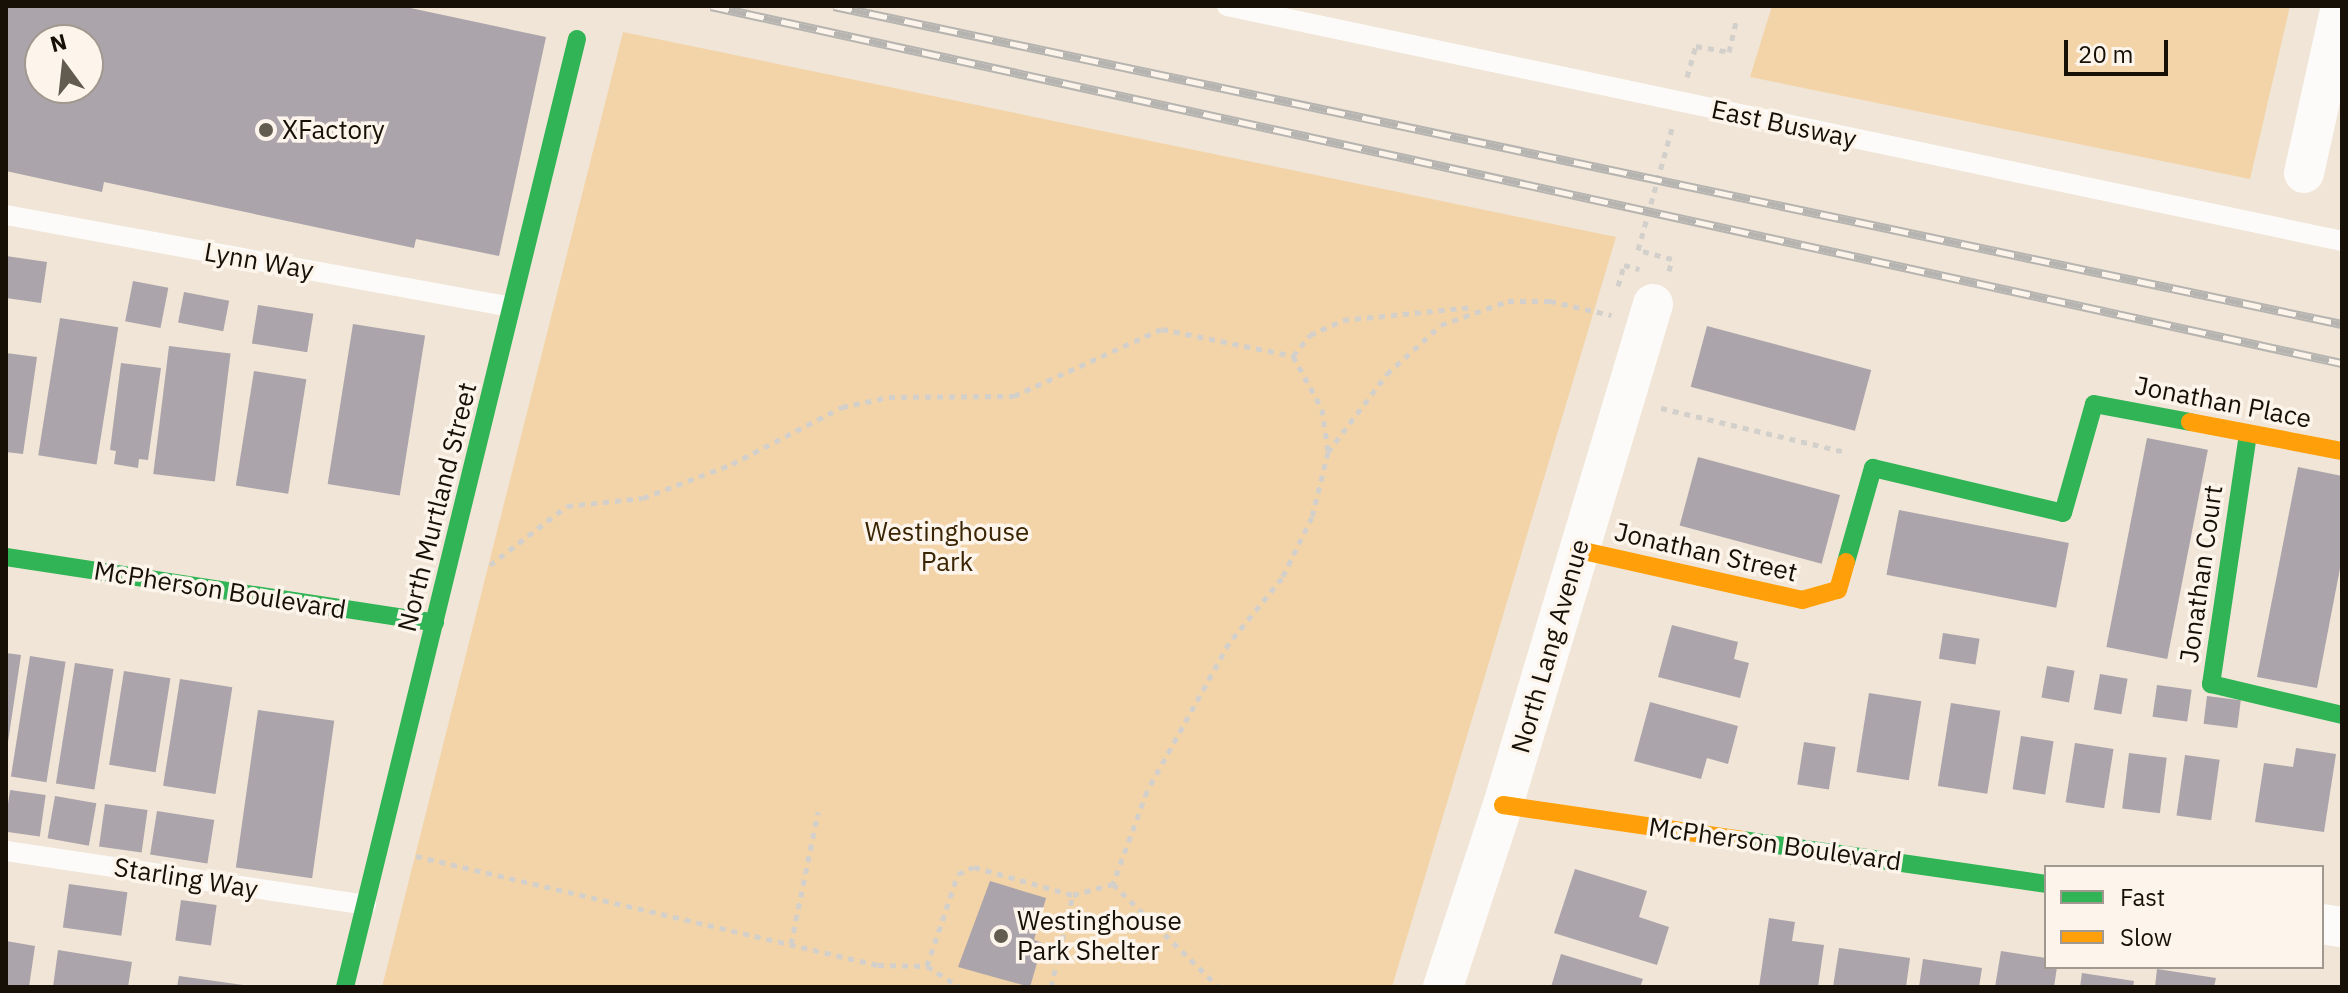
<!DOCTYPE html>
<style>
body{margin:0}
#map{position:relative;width:2348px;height:993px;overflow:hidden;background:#f0e5d6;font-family:"IBM Plex Sans",sans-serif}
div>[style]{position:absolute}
.green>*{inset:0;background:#f3d4a9}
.building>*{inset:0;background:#aba4ab;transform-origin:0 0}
.path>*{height:5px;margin-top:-2.5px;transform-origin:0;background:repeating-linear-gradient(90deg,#d3d0cb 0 6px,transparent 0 12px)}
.lane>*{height:20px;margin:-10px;padding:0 10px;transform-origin:10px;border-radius:10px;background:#fdfbf9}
.street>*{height:40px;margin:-20px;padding:0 20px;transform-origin:20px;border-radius:20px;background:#fdfbf9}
.fast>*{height:18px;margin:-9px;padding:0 9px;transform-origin:9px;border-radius:9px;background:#30b455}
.slow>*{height:18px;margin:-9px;padding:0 9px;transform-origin:9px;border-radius:9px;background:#ff9f0a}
.rail>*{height:9px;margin-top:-4.5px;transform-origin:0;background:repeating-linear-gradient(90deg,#fdf5eb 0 18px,#b6b4b1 0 36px);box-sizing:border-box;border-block:2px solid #b6b4b1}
.dots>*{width:22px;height:22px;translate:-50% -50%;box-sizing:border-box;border:4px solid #fdf5eb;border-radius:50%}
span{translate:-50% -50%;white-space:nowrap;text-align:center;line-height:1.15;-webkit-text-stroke:7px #fdf5eb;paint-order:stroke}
.street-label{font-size:26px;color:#161007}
.poi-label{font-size:26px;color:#161007}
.left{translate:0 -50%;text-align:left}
.park-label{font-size:26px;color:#392403}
.frame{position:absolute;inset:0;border:8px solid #161007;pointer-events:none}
.legend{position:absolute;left:2044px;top:865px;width:280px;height:104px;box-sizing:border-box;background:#fdf5eb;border:2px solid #a19990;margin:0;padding:10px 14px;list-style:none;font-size:24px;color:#161007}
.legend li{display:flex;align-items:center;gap:16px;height:40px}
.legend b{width:40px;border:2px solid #a19990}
.north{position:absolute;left:24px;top:24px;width:80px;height:80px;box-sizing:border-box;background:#fdf5eb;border:2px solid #a19990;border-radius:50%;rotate:345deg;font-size:22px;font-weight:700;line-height:32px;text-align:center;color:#161007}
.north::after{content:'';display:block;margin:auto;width:28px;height:36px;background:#625b4f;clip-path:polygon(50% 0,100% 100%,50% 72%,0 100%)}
.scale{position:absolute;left:2064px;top:40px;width:104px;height:36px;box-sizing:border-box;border:4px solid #161007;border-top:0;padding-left:10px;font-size:24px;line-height:28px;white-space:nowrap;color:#161007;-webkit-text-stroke:6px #fdf5eb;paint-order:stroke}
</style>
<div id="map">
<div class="green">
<div style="clip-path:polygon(1772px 6px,2290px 6px,2250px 179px,1750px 77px)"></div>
<div style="clip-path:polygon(623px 32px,1616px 237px,1392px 987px,382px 987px)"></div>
</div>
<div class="building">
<div style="clip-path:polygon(evenodd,6px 6px,401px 6px,546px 37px,499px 256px,416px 239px,414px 248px,104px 182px,102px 192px,6px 171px,6px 6px,40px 40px,88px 40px,88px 88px,40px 88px,40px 40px)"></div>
<div style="clip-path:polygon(6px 256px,47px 262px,41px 303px,6px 298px)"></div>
<div style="left:133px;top:281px;width:36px;height:41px;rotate:11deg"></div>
<div style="left:184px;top:292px;width:46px;height:31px;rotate:11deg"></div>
<div style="left:258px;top:305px;width:56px;height:39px;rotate:9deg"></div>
<div style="left:60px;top:318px;width:59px;height:139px;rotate:9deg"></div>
<div style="left:353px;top:324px;width:73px;height:162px;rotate:9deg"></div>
<div style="left:1707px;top:326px;width:170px;height:63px;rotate:15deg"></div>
<div style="left:169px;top:346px;width:62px;height:129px;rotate:7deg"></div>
<div style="clip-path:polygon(6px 353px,37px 357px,23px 454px,6px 452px)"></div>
<div style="clip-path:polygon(121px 363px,161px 368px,148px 460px,139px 459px,138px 468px,114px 464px,116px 451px,110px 450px)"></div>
<div style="left:254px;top:371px;width:53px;height:116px;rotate:9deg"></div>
<div style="left:2147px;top:438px;width:62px;height:213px;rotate:11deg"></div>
<div style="left:1698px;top:457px;width:147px;height:71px;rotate:15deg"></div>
<div style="clip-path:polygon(2298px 467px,2342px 476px,2342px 558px,2317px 688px,2257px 677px)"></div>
<div style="left:1899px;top:510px;width:173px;height:66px;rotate:11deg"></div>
<div style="clip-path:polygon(1672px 625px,1738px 642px,1734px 659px,1749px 663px,1740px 698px,1658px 677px)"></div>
<div style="left:1943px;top:633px;width:37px;height:26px;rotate:9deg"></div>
<div style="clip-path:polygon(6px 653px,21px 655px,8px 742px,6px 742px)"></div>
<div style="left:30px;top:656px;width:36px;height:122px;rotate:9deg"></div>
<div style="left:75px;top:663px;width:39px;height:122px;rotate:9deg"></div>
<div style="left:2047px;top:666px;width:28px;height:32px;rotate:10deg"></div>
<div style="left:124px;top:671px;width:47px;height:95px;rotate:9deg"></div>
<div style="left:2100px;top:674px;width:28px;height:36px;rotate:10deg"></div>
<div style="left:180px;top:679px;width:53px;height:108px;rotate:9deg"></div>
<div style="left:2157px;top:685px;width:35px;height:32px;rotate:8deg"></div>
<div style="left:1869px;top:693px;width:53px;height:80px;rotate:9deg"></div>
<div style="left:2207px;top:696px;width:34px;height:28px;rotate:7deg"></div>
<div style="clip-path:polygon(1650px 702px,1738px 726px,1728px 764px,1707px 758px,1701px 779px,1634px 761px)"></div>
<div style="left:1951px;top:703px;width:50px;height:84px;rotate:9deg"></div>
<div style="left:258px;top:710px;width:77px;height:159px;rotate:8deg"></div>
<div style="left:2021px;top:736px;width:33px;height:54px;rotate:9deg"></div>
<div style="left:1804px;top:742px;width:32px;height:43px;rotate:9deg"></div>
<div style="left:2075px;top:743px;width:39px;height:60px;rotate:9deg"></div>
<div style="clip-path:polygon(2296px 748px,2336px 754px,2324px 832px,2255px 822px,2264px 763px,2293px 767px)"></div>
<div style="left:2129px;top:753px;width:38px;height:56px;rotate:7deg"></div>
<div style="left:2185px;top:755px;width:35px;height:61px;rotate:8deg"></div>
<div style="left:10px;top:790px;width:36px;height:42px;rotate:8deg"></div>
<div style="left:55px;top:796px;width:42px;height:43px;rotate:10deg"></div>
<div style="left:105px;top:804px;width:43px;height:43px;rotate:8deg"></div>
<div style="left:157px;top:811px;width:58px;height:44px;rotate:9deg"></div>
<div style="clip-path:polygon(1575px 869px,1647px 891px,1639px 917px,1669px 927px,1657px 965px,1554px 933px)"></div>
<div style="clip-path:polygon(990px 881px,1046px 898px,1034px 940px,1043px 943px,1030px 987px,958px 967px)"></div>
<div style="left:69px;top:884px;width:59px;height:44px;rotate:8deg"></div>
<div style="left:181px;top:900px;width:36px;height:41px;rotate:8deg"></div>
<div style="clip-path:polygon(1769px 918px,1795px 922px,1792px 941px,1824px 945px,1818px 987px,1759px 987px)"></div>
<div style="clip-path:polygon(6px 941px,35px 946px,29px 987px,6px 987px)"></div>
<div style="clip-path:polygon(1839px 948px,1910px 958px,1906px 987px,1833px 987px)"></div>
<div style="clip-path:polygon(58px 950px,132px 962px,128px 987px,53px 987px)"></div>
<div style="clip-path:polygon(2001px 951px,2046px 958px,2046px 967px,2057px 967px,2054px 987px,1995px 987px)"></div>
<div style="clip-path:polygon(1561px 954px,1643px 979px,1640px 987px,1551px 987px)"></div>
<div style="clip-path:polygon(1923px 959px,1982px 968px,1979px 987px,1919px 987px)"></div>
<div style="clip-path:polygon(2157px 969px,2216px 978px,2214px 987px,2155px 987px)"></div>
<div style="clip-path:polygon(2082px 973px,2134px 981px,2133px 987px,2080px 987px)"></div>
<div style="clip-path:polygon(179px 976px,243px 985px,243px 987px,177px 987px)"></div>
</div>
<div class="path">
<div style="left:1687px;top:77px;width:32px;rotate:-74deg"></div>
<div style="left:1696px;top:46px;width:34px;rotate:10deg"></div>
<div style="left:1729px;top:52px;width:32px;rotate:-77deg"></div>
<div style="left:1669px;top:271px;width:12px;rotate:-76deg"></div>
<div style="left:1672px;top:259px;width:35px;rotate:-165deg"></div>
<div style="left:1638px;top:250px;width:130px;rotate:-74.4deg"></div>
<div style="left:1618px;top:286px;width:22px;rotate:-74deg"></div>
<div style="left:1624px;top:265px;width:16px;rotate:15deg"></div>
<div style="left:1293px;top:356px;width:27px;rotate:-51deg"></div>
<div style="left:1310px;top:335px;width:36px;rotate:-24deg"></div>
<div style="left:1343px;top:320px;width:131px;rotate:-5.7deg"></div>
<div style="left:1661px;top:408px;width:186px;rotate:13.4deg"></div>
<div style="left:1328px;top:452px;width:98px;rotate:-52.9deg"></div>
<div style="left:1387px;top:374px;width:73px;rotate:-42.2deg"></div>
<div style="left:1441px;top:325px;width:71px;rotate:-19.7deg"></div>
<div style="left:1508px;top:301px;width:42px"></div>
<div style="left:1550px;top:301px;width:63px;rotate:12.9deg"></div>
<div style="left:490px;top:565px;width:97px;rotate:-37.5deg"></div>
<div style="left:567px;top:506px;width:76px;rotate:-6deg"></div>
<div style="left:643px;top:498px;width:95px;rotate:-20.9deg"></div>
<div style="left:732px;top:464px;width:124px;rotate:-27.4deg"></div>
<div style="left:842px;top:407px;width:48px;rotate:-12deg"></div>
<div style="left:889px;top:397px;width:125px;rotate:-0.5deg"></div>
<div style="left:1014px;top:396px;width:162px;rotate:-24.4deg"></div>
<div style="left:1162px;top:329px;width:134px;rotate:11.6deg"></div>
<div style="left:1293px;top:356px;width:60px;rotate:61.3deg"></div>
<div style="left:1322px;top:409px;width:43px;rotate:82.1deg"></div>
<div style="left:1328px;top:452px;width:67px;rotate:103.8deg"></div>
<div style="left:1312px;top:517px;width:68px;rotate:116.2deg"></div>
<div style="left:1282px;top:578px;width:84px;rotate:129.2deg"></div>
<div style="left:1229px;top:643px;width:169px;rotate:119deg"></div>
<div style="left:1147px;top:791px;width:99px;rotate:110.1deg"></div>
<div style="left:416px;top:856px;width:475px;rotate:13.3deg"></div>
<div style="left:878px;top:965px;width:49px;rotate:1.2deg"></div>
<div style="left:927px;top:966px;width:38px;rotate:33deg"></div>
<div style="left:1113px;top:884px;width:148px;rotate:44.2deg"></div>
<div style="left:791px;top:944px;width:135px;rotate:-78.4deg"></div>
<div style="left:927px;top:966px;width:97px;rotate:-71.4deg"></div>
<div style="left:958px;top:874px;width:17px;rotate:-24deg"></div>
<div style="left:974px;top:867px;width:103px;rotate:15.8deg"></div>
<div style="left:1051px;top:987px;width:95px;rotate:-76.6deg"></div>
<div style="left:1073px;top:895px;width:41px;rotate:-15.4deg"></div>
</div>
<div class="lane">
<div style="left:1227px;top:6px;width:1139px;rotate:11.9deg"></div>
<div style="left:6px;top:215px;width:513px;rotate:10.32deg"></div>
<div style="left:6px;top:851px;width:364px;rotate:8.5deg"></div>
</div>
<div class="street">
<div style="left:2304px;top:173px;width:171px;rotate:-77.5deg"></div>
<div style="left:2322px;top:924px;width:20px;rotate:9deg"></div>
<div style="left:1443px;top:987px;width:192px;rotate:-71.8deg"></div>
<div style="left:1503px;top:805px;width:523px;rotate:-73.33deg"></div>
</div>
<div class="fast">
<div style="left:2248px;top:434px;width:253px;rotate:98.4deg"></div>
<div style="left:2211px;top:684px;width:135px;rotate:13.3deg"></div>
<div style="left:6px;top:557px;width:434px;rotate:8.7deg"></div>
<div style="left:1846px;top:562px;width:98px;rotate:-74deg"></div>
<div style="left:1873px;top:468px;width:195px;rotate:13.3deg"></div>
<div style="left:2063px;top:513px;width:113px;rotate:-74.1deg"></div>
<div style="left:2094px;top:404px;width:98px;rotate:10.6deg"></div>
<div style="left:1742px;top:840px;width:307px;rotate:8.2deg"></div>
<div style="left:345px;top:987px;width:976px;rotate:-76.25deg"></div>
</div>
<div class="slow">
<div style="left:2190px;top:422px;width:155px;rotate:10.8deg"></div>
<div style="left:1579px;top:550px;width:229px;rotate:12.6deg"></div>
<div style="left:1802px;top:600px;width:37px;rotate:-16deg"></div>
<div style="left:1838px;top:590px;width:29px;rotate:-74deg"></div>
<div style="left:1503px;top:805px;width:242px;rotate:8.3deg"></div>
</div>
<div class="rail">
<div style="left:711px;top:6px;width:1670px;rotate:12.35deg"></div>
<div style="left:834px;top:6px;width:1541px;rotate:11.91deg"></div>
</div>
<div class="dots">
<div style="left:266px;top:130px;background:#625b4f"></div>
<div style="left:1001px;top:936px;background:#625b4f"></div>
</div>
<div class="street-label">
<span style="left:1784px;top:124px;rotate:12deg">East Busway</span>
<span style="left:259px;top:261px;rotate:10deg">Lynn Way</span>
<span style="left:2223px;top:402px;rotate:11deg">Jonathan Place</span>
<span style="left:437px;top:507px;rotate:-76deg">North Murtland Street</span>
<span style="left:1706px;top:552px;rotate:13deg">Jonathan Street</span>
<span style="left:2201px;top:574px;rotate:-82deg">Jonathan Court</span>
<span style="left:220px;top:590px;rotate:9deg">McPherson Boulevard</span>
<span style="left:1550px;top:646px;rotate:-74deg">North Lang Avenue</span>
<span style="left:1775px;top:844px;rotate:8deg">McPherson Boulevard</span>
<span style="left:186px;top:878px;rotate:9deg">Starling Way</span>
</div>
<div class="poi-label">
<span class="left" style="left:282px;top:130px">XFactory</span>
<span class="left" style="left:1017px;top:936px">Westinghouse<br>Park Shelter</span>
</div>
<div class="park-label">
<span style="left:947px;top:547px">Westinghouse<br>Park</span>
</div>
<div class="frame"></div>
<ul class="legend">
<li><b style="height:10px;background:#30b455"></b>Fast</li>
<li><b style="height:10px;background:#ff9f0a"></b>Slow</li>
</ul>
<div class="north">N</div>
<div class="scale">20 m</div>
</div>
